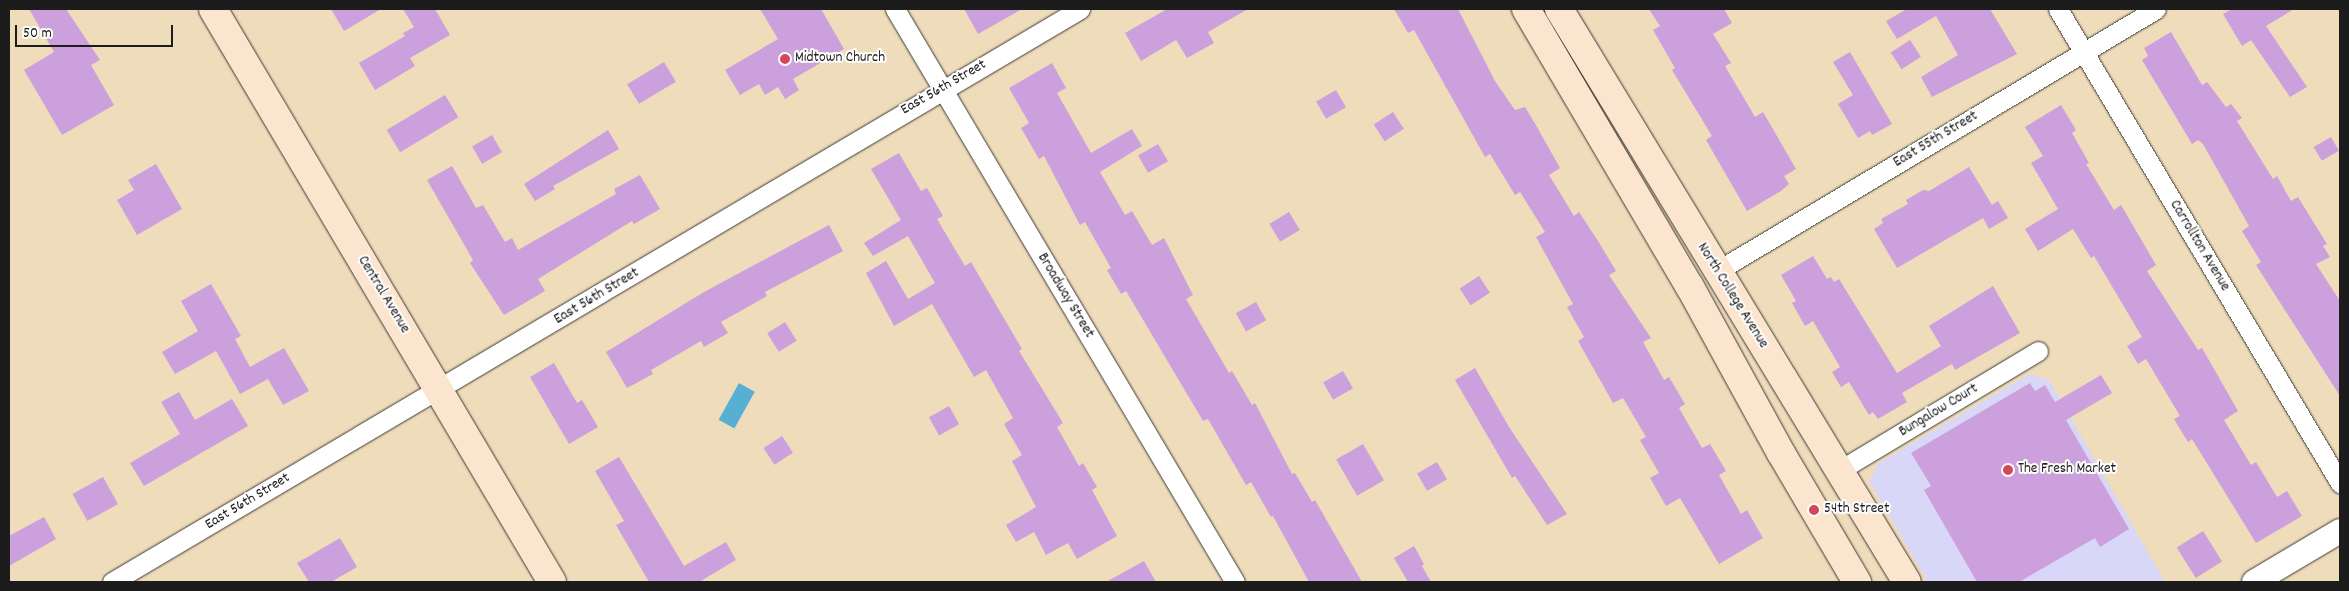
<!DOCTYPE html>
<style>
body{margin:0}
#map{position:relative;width:2349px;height:591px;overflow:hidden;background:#efdcbb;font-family:Dekko,sans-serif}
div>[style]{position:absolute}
.built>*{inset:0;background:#d9d7f8}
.water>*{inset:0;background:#57b0d4;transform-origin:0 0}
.building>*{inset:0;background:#cca0dc;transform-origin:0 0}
.roads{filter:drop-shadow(0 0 1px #3c3934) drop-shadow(0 0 1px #3c3934)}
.minor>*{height:19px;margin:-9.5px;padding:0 9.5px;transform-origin:9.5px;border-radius:9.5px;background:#fff}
.tertiary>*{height:24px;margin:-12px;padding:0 12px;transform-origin:12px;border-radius:12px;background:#fff}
.secondary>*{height:28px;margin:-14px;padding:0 14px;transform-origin:14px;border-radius:14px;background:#fce5cf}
.dots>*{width:14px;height:14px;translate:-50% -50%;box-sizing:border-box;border:2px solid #fff;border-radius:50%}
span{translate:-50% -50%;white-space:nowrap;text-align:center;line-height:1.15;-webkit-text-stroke:4px #fff;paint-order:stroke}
.poi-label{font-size:15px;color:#1c1c1c}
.left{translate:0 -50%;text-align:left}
.street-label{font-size:15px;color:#1c1c1c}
.frame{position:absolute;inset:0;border:10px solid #1c1c1c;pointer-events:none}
.scale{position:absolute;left:15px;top:25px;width:158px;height:22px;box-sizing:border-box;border:2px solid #1c1c1c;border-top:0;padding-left:6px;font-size:15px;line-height:18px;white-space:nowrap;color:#1c1c1c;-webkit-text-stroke:4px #fff;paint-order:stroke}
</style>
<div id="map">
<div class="built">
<div style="clip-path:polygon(2029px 374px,2049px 380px,2165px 582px,1928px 582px,1869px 481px,1879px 463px)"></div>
</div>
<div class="water">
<div style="left:739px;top:383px;width:18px;height:42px;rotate:29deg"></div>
</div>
<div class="building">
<div style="clip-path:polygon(29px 9px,66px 9px,100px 60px,91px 65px,114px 105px,62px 135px,24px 70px,54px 52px)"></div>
<div style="clip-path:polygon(331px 9px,381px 9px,344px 31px)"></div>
<div style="clip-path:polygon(403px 9px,435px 9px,450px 35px,410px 58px,415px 66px,375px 90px,359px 63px,405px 36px,403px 33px,414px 27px)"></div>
<div style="clip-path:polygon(760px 9px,821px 9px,844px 49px,793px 79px,799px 90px,785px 99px,778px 87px,765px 95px,759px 84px,740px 95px,725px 70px,778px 39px)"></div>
<div style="clip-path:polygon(964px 9px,1022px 9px,978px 34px)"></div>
<div style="clip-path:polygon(1167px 9px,1248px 9px,1208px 32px,1214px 43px,1187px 58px,1176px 40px,1141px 61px,1125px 33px)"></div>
<div style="clip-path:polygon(1394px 9px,1458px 9px,1495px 81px,1515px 110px,1525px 107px,1537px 127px,1560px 168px,1549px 175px,1574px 216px,1579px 212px,1598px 241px,1616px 271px,1609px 275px,1651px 338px,1643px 342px,1664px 380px,1669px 377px,1685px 404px,1679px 408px,1702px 448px,1710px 444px,1726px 471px,1719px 475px,1741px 514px,1747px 510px,1763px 538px,1719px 564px,1680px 498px,1666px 506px,1650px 478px,1659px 473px,1640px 440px,1646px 437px,1623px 398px,1613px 403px,1578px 341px,1584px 337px,1567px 307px,1573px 304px,1536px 237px,1545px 232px,1520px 192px,1515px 195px,1490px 154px,1485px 157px,1414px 30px,1408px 33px)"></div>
<div style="clip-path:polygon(1649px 9px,1724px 9px,1732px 23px,1713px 34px,1731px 63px,1725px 66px,1755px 117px,1763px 112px,1796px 169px,1784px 176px,1789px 184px,1781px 191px,1747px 211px,1706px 140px,1712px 136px,1672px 70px,1675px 68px,1653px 30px,1660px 26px)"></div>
<div style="clip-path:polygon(1907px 9px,1990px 9px,2017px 54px,1932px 97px,1921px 77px,1958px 55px,1936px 16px,1897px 39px,1886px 21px)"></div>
<div style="clip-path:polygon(2232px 9px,2294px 9px,2266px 26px,2307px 87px,2290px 97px,2251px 40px,2242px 46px,2223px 14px)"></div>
<div style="clip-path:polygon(2171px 32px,2202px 85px,2207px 82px,2226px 107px,2231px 104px,2242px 118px,2237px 121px,2273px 179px,2277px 176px,2291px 201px,2298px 197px,2327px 244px,2323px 246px,2330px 257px,2316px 264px,2340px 301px,2340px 396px,2256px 265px,2261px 262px,2242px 231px,2249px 226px,2203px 144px,2198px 140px,2192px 144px,2142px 60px,2148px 56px,2144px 48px)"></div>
<div style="left:1910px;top:40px;width:20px;height:23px;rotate:57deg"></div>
<div style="clip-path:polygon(1850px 52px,1892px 124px,1872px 135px,1870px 131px,1858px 138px,1838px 104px,1853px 95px,1833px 62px)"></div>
<div style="left:664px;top:62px;width:23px;height:43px;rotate:59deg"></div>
<div style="clip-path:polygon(1052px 63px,1066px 88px,1057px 93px,1091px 153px,1132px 129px,1142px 146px,1100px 172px,1125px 215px,1132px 211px,1152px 245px,1164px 238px,1193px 295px,1186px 299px,1229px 373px,1232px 371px,1252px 405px,1255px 403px,1292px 474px,1295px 473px,1312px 502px,1315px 500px,1362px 582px,1309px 582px,1273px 516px,1271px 517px,1251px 482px,1246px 485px,1208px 419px,1203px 421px,1126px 291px,1121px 294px,1107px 270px,1111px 268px,1085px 222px,1080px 225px,1044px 156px,1039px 159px,1021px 128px,1029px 123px,1009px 88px)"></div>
<div style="left:1336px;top:90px;width:20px;height:23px;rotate:60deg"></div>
<div style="left:445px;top:95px;width:26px;height:68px;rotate:59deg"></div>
<div style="clip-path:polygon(2061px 105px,2076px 130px,2072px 133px,2089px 163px,2086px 164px,2114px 210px,2121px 205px,2156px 265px,2147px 271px,2198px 350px,2202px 348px,2238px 411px,2224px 420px,2251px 465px,2256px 462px,2277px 497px,2287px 491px,2302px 516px,2256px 543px,2192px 439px,2188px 442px,2174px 419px,2180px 416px,2146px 359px,2138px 364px,2127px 346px,2142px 337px,2094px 256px,2091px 258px,2073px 229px,2038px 251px,2025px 229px,2058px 209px,2031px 163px,2043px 156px,2025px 127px)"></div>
<div style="left:1393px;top:112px;width:20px;height:23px;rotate:57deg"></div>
<div style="clip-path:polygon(608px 130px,619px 149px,553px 186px,555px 189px,535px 201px,524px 184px)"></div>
<div style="left:492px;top:135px;width:20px;height:23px;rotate:60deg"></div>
<div style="left:2331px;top:137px;width:16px;height:20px;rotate:60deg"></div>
<div style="left:1158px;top:144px;width:20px;height:23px;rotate:60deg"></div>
<div style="clip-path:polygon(899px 153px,921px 191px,927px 188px,943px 216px,937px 219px,965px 266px,971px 262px,1022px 349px,1019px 351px,1063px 423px,1057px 427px,1079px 466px,1083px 463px,1097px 487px,1092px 490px,1117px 536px,1077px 559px,1068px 543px,1046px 555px,1034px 532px,1016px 542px,1006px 525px,1036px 507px,1012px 461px,1022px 455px,1004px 424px,1013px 418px,986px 370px,974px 377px,932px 304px,894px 326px,866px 273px,886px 261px,908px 299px,935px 283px,908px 236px,873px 256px,864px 243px,901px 220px,871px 169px)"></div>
<div style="clip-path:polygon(156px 164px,182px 209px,137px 235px,117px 200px,134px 190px,128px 180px)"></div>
<div style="clip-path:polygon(452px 166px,476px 208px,483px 205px,505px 242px,512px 238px,518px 250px,616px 194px,614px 189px,640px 175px,660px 209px,634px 224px,632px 221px,538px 279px,545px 291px,504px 315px,470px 263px,473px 260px,427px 180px)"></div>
<div style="clip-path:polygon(1969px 167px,1992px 205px,1998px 201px,2008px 218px,1989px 229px,1983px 218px,1897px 268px,1874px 229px,1883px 223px,1881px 219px,1908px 204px,1906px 200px,1923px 190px,1929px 191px)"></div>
<div style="left:1289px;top:212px;width:21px;height:23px;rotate:59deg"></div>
<div style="clip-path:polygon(829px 225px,843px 251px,765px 292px,767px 296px,721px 322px,728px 333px,704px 347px,701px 341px,651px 370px,653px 374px,627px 388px,606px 352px,704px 292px)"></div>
<div style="clip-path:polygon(1813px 256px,1827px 279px,1831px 277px,1834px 282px,1839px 279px,1897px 373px,1941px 346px,1929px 326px,1993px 286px,2020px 333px,1955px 370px,1952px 364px,1902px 393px,1907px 402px,1878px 419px,1873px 412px,1869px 415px,1849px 382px,1841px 387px,1832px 372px,1840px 367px,1813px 321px,1805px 326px,1792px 303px,1796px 301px,1781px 275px)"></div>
<div style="left:1479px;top:276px;width:20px;height:23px;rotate:57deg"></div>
<div style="clip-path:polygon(211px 284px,241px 336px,235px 339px,250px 367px,284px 348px,309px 391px,283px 405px,268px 379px,240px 394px,216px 351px,175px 374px,162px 352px,198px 331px,181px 301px)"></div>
<div style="left:1256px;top:302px;width:21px;height:23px;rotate:61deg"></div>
<div style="left:785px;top:322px;width:22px;height:21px;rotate:58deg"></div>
<div style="clip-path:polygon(554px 363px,577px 403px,582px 400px,598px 427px,569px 444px,530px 377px)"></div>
<div style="clip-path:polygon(1475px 368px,1509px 427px,1567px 514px,1547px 525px,1515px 476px,1512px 478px,1455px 380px)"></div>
<div style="left:1343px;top:371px;width:20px;height:23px;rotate:60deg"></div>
<div style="clip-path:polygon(2101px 375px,2112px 393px,2066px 420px,2129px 529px,2100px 547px,2095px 538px,2019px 582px,1977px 582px,1924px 490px,1931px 486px,1911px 453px,2030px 383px,2035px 391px,2045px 385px,2055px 402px)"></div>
<div style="clip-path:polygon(179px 392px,195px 420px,232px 399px,248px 426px,144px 486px,130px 463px,180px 434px,161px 402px)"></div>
<div style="left:949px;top:406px;width:21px;height:23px;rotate:61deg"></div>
<div style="left:782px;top:436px;width:20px;height:22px;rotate:57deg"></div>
<div style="left:1363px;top:444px;width:42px;height:31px;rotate:60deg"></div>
<div style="clip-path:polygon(619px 457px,684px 566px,726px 542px,736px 560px,699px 582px,649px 582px,616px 525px,624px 521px,595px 471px)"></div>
<div style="left:1437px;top:462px;width:20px;height:23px;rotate:60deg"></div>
<div style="left:103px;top:477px;width:31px;height:35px;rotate:61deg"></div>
<div style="clip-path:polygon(44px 517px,56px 539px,9px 566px,9px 536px)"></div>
<div style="left:2203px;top:531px;width:36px;height:31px;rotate:58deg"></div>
<div style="clip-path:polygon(340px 538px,357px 567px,331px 582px,309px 582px,297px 563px)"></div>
<div style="clip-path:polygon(1414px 546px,1424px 564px,1422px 566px,1431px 582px,1408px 582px,1394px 558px)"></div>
<div style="clip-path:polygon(1144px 561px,1156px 582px,1106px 582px)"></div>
</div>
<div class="roads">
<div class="minor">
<div style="left:895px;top:9px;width:666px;rotate:59.32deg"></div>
<div style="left:2058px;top:9px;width:552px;rotate:59.25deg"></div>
<div style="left:1717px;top:271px;width:511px;rotate:-30.83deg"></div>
<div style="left:1840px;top:470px;width:231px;rotate:-31deg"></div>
<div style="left:112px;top:582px;width:1125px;rotate:-30.62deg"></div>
</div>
<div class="tertiary">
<div style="left:2254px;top:582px;width:100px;rotate:-30.7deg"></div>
</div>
<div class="secondary">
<div style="left:213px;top:9px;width:666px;rotate:59.39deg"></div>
<div style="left:1526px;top:9px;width:323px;rotate:59.5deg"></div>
<div style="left:1690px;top:287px;width:189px;rotate:61.3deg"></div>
<div style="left:1781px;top:453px;width:150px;rotate:59.5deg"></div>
<div style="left:1559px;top:9px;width:670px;rotate:58.73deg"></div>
</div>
</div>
<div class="dots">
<div style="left:785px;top:59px;background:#d1495b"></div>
<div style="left:2008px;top:470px;background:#d1495b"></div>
<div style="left:1814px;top:510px;background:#d1495b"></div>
</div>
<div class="poi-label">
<span class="left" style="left:795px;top:59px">Midtown Church</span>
<span class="left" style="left:2018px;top:470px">The Fresh Market</span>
<span class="left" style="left:1824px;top:510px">54th Street</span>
</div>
<div class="street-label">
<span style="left:944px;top:88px;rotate:-30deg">East 56th Street</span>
<span style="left:1936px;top:140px;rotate:-31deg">East 55th Street</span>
<span style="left:2199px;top:246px;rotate:59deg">Carrollton Avenue</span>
<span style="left:383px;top:295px;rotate:59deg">Central Avenue</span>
<span style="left:1065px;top:296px;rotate:59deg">Broadway Street</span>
<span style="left:1732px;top:296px;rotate:58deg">North College Avenue</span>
<span style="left:597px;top:297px;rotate:-31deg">East 56th Street</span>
<span style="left:1939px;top:411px;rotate:-31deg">Bungalow Court</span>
<span style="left:248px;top:502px;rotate:-31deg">East 56th Street</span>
</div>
<div class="frame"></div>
<div class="scale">50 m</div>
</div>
